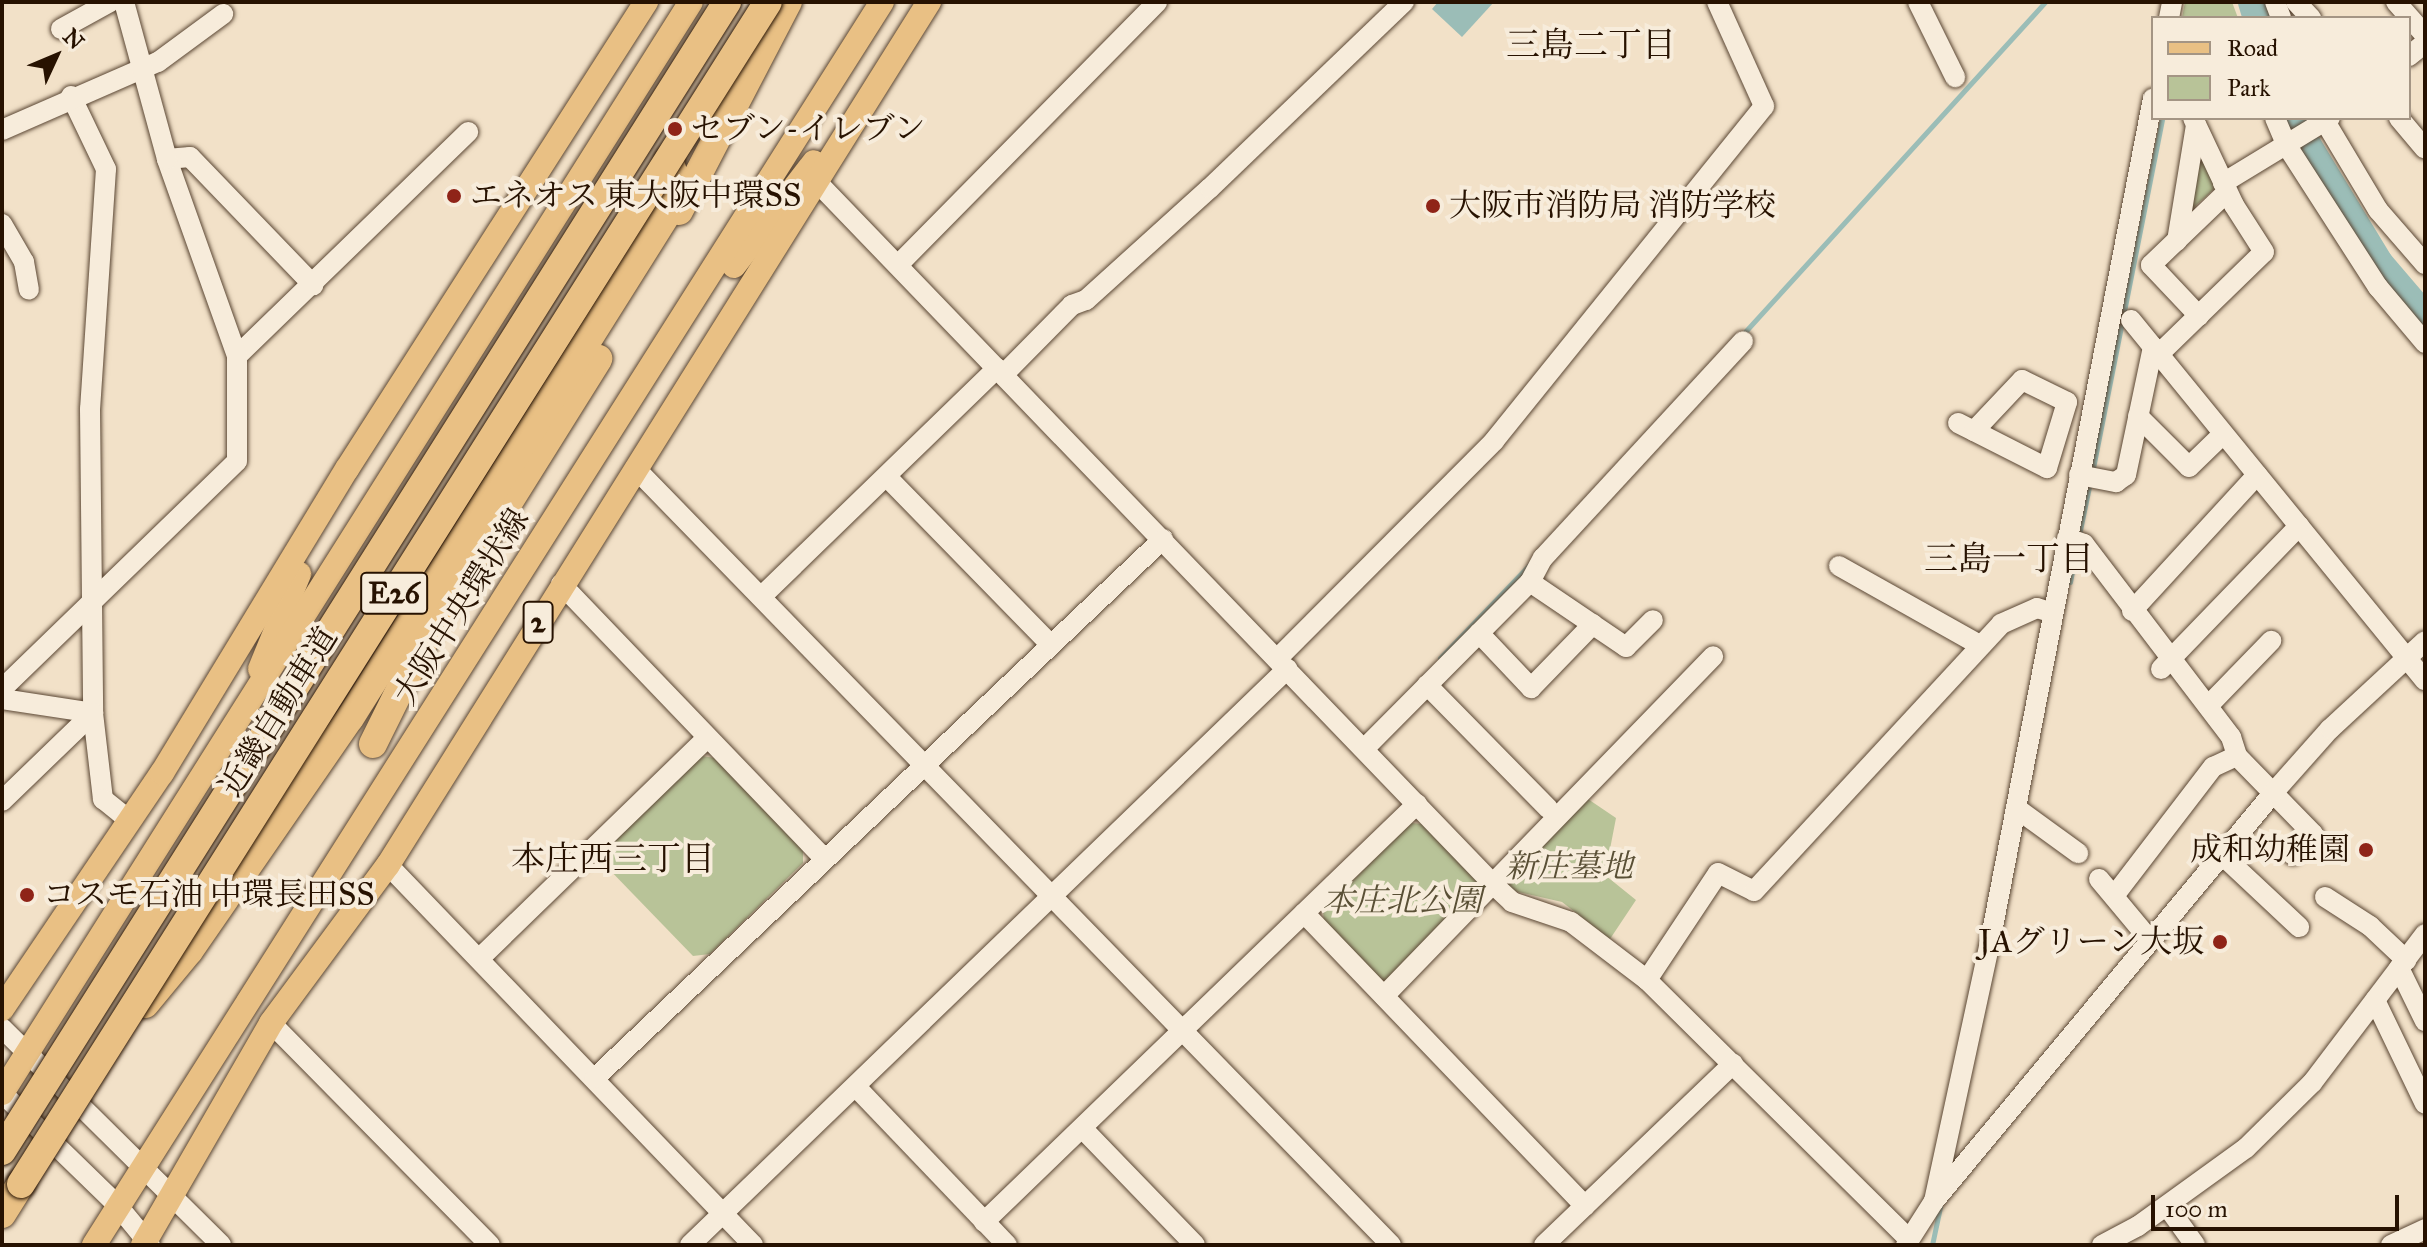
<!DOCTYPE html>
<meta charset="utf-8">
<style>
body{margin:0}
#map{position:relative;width:2427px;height:1247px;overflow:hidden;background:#f2e1c8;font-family:"IM FELL Great Primer","Noto Serif JP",serif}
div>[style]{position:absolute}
.green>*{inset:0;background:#b8c398}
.water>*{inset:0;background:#9bbdb7}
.stream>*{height:5px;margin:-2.5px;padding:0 2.5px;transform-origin:2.5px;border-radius:2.5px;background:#9bbdb7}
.river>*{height:30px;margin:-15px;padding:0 15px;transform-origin:15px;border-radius:15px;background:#9bbdb7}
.roads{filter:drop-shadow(0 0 2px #5a4633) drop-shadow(0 0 2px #5a4633)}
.minor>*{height:20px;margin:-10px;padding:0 10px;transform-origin:10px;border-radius:10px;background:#f7ecdb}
.major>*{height:24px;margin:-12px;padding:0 12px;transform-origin:12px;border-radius:12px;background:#e9c084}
.highway>*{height:28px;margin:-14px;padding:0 14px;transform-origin:14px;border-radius:14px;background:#e9c084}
.bridges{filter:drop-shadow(0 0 2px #271201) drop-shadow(0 0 2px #271201)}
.highway-bridge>*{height:28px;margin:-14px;padding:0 14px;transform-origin:14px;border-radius:14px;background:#e9c084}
.dots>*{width:22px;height:22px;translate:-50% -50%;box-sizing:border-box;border:4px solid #f7ecdb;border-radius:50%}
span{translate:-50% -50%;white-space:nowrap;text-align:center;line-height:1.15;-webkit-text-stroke:8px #f7ecdb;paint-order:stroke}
.shield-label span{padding:2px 6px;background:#f7ecdb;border:2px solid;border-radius:6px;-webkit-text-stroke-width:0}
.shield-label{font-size:30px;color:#271201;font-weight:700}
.poi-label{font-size:32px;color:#271201}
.left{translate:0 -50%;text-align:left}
.right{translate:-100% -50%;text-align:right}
.street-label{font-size:32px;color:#271201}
.park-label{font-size:32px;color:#5a5036;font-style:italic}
.neighbourhood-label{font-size:34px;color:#271201}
.frame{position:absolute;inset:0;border:4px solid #271201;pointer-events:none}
.legend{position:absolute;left:2151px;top:16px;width:260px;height:104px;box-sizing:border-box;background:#f7ecdb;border:2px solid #a49584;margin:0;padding:10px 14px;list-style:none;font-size:24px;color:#271201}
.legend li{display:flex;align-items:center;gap:16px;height:40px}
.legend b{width:40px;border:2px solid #a49584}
.north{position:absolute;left:16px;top:16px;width:80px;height:80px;-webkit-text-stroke:6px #f7ecdb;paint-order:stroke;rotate:46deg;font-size:22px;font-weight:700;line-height:32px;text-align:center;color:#271201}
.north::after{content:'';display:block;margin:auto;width:28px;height:36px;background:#271201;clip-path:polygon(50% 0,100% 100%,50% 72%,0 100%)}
.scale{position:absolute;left:2151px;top:1195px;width:248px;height:36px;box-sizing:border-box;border:4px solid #271201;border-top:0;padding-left:10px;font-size:24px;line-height:28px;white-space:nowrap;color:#271201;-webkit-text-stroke:6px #f7ecdb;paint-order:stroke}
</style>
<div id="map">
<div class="green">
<div style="clip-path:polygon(2185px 2px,2232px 2px,2238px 18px,2182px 18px)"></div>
<div style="clip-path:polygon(2199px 150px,2221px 183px,2192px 209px,2189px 207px)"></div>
<div style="clip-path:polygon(702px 756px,715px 758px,803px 850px,803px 863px,710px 954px,693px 956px,604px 864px,604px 849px)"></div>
<div style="clip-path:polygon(1585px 797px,1616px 818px,1605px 875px,1636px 900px,1610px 939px,1562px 902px,1514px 891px,1505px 882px)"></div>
<div style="clip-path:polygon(1411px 823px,1424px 824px,1482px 883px,1396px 980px,1384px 982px,1324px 923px,1323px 910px)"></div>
</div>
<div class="water">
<div style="clip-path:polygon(1438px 2px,1494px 2px,1462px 37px,1432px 9px)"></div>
</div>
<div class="stream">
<div style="left:1743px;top:334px;width:449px;rotate:-47.7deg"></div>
<div style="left:2092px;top:473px;width:362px;rotate:-78.8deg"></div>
<div style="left:2079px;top:535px;width:54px;rotate:-78.3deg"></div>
<div style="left:2070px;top:582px;width:38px;rotate:-79deg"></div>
<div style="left:1440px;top:658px;width:130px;rotate:-46.2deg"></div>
<div style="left:1932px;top:1245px;width:39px;rotate:-78deg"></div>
</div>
<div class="river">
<div style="left:2253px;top:2px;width:17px;rotate:73deg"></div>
<div style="left:2290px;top:118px;width:170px;rotate:58.7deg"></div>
<div style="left:2378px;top:263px;width:72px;rotate:49.5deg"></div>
</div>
<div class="roads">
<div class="minor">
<div style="left:1918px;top:2px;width:84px;rotate:63.7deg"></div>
<div style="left:2275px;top:2px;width:17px;rotate:69deg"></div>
<div style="left:2296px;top:2px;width:22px;rotate:47deg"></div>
<div style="left:2396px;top:2px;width:44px;rotate:48.7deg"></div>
<div style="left:2169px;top:18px;width:16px;rotate:-79deg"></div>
<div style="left:61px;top:29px;width:56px;rotate:-28.9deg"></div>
<div style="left:2409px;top:56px;width:21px;rotate:-39deg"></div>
<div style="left:71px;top:96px;width:81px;rotate:64.4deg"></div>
<div style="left:106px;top:169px;width:241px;rotate:93.8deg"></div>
<div style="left:90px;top:409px;width:304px;rotate:89.4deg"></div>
<div style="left:93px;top:713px;width:87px;rotate:83.4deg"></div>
<div style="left:103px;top:799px;width:35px;rotate:39deg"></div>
<div style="left:2275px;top:118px;width:30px;rotate:67deg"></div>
<div style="left:2287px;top:146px;width:168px;rotate:57.2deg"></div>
<div style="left:2378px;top:287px;width:73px;rotate:50deg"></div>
<div style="left:2323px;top:118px;width:107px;rotate:59.1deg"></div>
<div style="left:2378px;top:210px;width:72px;rotate:49deg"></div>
<div style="left:2399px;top:118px;width:40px;rotate:50deg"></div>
<div style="left:2px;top:130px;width:170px;rotate:-23.6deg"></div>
<div style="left:158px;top:62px;width:81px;rotate:-36.4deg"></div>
<div style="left:167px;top:159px;width:23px;rotate:-5deg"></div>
<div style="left:190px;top:157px;width:178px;rotate:46.1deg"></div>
<div style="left:816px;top:181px;width:979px;rotate:46.08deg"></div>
<div style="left:1495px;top:886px;width:23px;rotate:43deg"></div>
<div style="left:1512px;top:902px;width:62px;rotate:18.7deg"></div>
<div style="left:1571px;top:922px;width:96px;rotate:37.3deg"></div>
<div style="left:1647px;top:980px;width:367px;rotate:44.7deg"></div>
<div style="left:2223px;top:183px;width:125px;rotate:-31.3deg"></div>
<div style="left:2px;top:224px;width:44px;rotate:59.9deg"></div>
<div style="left:24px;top:262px;width:28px;rotate:80deg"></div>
<div style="left:2177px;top:241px;width:118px;rotate:-80.7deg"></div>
<div style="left:898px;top:265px;width:369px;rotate:-45.4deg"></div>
<div style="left:2199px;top:316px;width:70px;rotate:-133.3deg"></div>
<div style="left:2151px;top:265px;width:105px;rotate:-43.8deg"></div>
<div style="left:2131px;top:320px;width:465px;rotate:50.8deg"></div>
<div style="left:2159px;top:354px;width:146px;rotate:-44.2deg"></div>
<div style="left:2264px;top:252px;width:56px;rotate:-122.6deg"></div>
<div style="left:2234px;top:205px;width:96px;rotate:-115.2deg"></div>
<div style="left:237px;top:356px;width:322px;rotate:-44.1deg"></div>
<div style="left:1004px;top:374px;width:97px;rotate:-45.4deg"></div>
<div style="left:1072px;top:305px;width:15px;rotate:-20deg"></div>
<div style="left:1086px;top:300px;width:167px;rotate:-42.1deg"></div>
<div style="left:1210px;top:188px;width:269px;rotate:-43.8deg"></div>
<div style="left:2138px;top:416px;width:72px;rotate:45deg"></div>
<div style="left:2189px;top:467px;width:47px;rotate:-44.1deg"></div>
<div style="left:1958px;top:423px;width:18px;rotate:27deg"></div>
<div style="left:1974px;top:431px;width:82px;rotate:26.9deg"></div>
<div style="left:2047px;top:468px;width:69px;rotate:-73.1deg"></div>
<div style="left:2067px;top:402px;width:50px;rotate:-153.9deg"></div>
<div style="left:2022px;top:380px;width:70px;rotate:133.3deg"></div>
<div style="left:635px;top:468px;width:1084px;rotate:45.78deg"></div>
<div style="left:2079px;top:475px;width:38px;rotate:11deg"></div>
<div style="left:2116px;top:482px;width:12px;rotate:-35deg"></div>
<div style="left:2126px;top:475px;width:131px;rotate:-78.1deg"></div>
<div style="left:887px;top:477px;width:232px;rotate:45.7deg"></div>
<div style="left:2067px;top:538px;width:18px;rotate:19deg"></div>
<div style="left:2084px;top:544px;width:243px;rotate:52.7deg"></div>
<div style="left:2231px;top:737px;width:20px;rotate:72deg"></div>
<div style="left:2237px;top:756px;width:109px;rotate:45.7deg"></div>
<div style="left:2313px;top:834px;width:29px;rotate:134deg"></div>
<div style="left:1839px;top:566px;width:162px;rotate:29.3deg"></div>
<div style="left:1530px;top:582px;width:116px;rotate:34.1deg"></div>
<div style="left:1626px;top:647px;width:38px;rotate:-45deg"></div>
<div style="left:561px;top:584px;width:380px;rotate:46.2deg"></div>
<div style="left:763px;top:595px;width:326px;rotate:-44.1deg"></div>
<div style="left:2132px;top:611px;width:185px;rotate:-47.4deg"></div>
<div style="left:1479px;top:633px;width:76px;rotate:46.6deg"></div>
<div style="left:1531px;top:688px;width:89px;rotate:-45.9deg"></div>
<div style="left:1277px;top:659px;width:308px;rotate:-45.1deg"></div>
<div style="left:1494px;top:441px;width:430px;rotate:-51.1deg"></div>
<div style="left:1764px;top:106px;width:114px;rotate:-114.3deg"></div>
<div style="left:2161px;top:669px;width:199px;rotate:-46deg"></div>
<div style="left:1427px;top:685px;width:173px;rotate:45.5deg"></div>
<div style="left:2px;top:689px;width:327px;rotate:-44.1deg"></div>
<div style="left:237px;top:461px;width:105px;rotate:-90deg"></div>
<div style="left:237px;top:356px;width:209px;rotate:-109.6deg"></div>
<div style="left:167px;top:159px;width:163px;rotate:-105.3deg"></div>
<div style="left:2px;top:699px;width:92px;rotate:8.7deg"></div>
<div style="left:2208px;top:706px;width:91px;rotate:-45.9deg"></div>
<div style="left:1364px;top:749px;width:235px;rotate:-45.2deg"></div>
<div style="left:1530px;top:582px;width:27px;rotate:-62deg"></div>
<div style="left:1543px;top:558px;width:295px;rotate:-47.3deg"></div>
<div style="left:2px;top:801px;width:127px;rotate:-44deg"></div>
<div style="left:2016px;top:808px;width:77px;rotate:36deg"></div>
<div style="left:2221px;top:854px;width:107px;rotate:43.1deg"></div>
<div style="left:388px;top:865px;width:527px;rotate:46.15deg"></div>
<div style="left:2099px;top:879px;width:78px;rotate:50.2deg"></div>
<div style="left:2114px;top:896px;width:163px;rotate:-52.5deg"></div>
<div style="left:2213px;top:767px;width:26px;rotate:-25deg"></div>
<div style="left:2325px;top:897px;width:54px;rotate:32.8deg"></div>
<div style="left:2370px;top:926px;width:50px;rotate:43.4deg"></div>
<div style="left:1304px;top:913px;width:406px;rotate:46.2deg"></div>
<div style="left:481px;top:957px;width:315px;rotate:-44.1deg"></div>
<div style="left:2399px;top:968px;width:59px;rotate:63.9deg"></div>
<div style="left:1647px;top:980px;width:128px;rotate:-56.4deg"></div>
<div style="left:1718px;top:873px;width:40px;rotate:26.6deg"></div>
<div style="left:1754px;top:891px;width:364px;rotate:-47.2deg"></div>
<div style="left:2001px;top:624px;width:39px;rotate:-24deg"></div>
<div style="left:2037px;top:608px;width:17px;rotate:17deg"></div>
<div style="left:1384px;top:996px;width:473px;rotate:-45.9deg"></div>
<div style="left:2375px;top:1000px;width:115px;rotate:64.3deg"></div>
<div style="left:271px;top:1023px;width:312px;rotate:45.4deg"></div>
<div style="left:2px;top:1028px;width:308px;rotate:44.7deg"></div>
<div style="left:595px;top:1078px;width:783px;rotate:-43.5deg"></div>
<div style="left:857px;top:1088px;width:217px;rotate:46.3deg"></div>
<div style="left:2px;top:1093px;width:162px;rotate:44.2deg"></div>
<div style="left:118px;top:1206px;width:50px;rotate:50.6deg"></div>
<div style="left:1083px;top:1129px;width:161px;rotate:46deg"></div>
<div style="left:1934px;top:1201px;width:270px;rotate:-77.8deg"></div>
<div style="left:1991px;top:937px;width:854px;rotate:-79.07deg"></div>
<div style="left:2167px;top:1206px;width:48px;rotate:54.3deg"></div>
<div style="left:984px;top:1222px;width:602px;rotate:-43.99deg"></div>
<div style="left:690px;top:1245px;width:830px;rotate:-43.97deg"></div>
<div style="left:1544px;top:1245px;width:262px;rotate:-43.8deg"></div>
<div style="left:1906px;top:1245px;width:52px;rotate:-57.5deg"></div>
<div style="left:1934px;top:1201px;width:532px;rotate:-50.26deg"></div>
<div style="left:2274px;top:792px;width:84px;rotate:-48.4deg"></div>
<div style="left:2330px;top:729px;width:129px;rotate:-42.8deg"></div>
<div style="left:2102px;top:1245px;width:41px;rotate:-27.8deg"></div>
<div style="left:2138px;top:1226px;width:133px;rotate:-35.8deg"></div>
<div style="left:2246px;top:1148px;width:93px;rotate:-44.6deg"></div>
<div style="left:2312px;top:1083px;width:187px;rotate:-52.8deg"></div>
<div style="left:2391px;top:1245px;width:38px;rotate:-25deg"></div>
</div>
<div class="major">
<div style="left:734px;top:266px;width:131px;rotate:-52.4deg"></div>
<div style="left:260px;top:669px;width:103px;rotate:-67.7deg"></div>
<div style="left:2px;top:1009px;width:285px;rotate:-55.9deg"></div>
<div style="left:162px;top:773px;width:356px;rotate:-58.7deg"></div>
<div style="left:347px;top:469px;width:555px;rotate:-57.37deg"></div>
<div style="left:2px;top:1093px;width:1290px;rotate:-57.73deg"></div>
<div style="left:94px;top:1245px;width:1472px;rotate:-57.63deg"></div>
<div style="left:143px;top:1245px;width:256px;rotate:-60deg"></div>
<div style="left:271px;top:1023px;width:197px;rotate:-53.5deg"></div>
<div style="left:388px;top:865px;width:1019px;rotate:-57.92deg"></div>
</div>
<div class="highway">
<div style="left:679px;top:211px;width:236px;rotate:-62.5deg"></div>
<div style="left:373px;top:744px;width:133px;rotate:-63.6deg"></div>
<div style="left:432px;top:625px;width:314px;rotate:-58deg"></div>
<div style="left:145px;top:1004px;width:69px;rotate:-50.3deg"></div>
<div style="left:189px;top:951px;width:283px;rotate:-55.4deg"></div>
<div style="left:350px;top:718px;width:605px;rotate:-57.83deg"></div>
<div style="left:672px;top:206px;width:23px;rotate:-77deg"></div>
<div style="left:677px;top:184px;width:25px;rotate:-108deg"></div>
<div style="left:2px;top:1214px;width:36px;rotate:-58deg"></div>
</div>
</div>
<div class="bridges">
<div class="highway-bridge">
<div style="left:2px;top:1151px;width:1359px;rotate:-57.75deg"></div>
<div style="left:21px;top:1184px;width:1398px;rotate:-57.71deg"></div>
</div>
</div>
<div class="dots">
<div style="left:675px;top:129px;background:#8f2418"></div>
<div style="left:454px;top:196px;background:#8f2418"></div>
<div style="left:1433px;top:206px;background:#8f2418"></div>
<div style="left:2366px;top:850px;background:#8f2418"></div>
<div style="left:27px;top:895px;background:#8f2418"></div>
<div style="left:2220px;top:942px;background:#8f2418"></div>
</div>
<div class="shield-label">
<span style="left:394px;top:593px">E26</span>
<span style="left:538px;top:622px">2</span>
</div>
<div class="poi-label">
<span class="left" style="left:691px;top:129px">セブン-イレブン</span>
<span class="left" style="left:470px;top:196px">エネオス 東大阪中環SS</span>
<span class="left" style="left:1449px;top:206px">大阪市消防局 消防学校</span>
<span class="right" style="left:2350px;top:850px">成和幼稚園</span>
<span class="left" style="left:43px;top:895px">コスモ石油 中環長田SS</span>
<span class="right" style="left:2204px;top:942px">JAグリーン大坂</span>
</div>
<div class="street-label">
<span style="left:462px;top:607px;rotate:-58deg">大阪中央環状線</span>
<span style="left:279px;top:712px;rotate:-58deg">近畿自動車道</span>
</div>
<div class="park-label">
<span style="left:1569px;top:867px">新庄墓地</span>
<span style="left:1402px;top:901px">本庄北公園</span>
</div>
<div class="neighbourhood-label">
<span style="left:1591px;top:45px">三島二丁目</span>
<span style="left:2009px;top:559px">三島一丁目</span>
<span style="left:613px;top:859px">本庄西三丁目</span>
</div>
<div class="frame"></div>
<ul class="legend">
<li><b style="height:10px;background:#e9c084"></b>Road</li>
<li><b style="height:22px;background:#b8c398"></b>Park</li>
</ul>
<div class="north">N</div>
<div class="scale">100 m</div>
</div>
